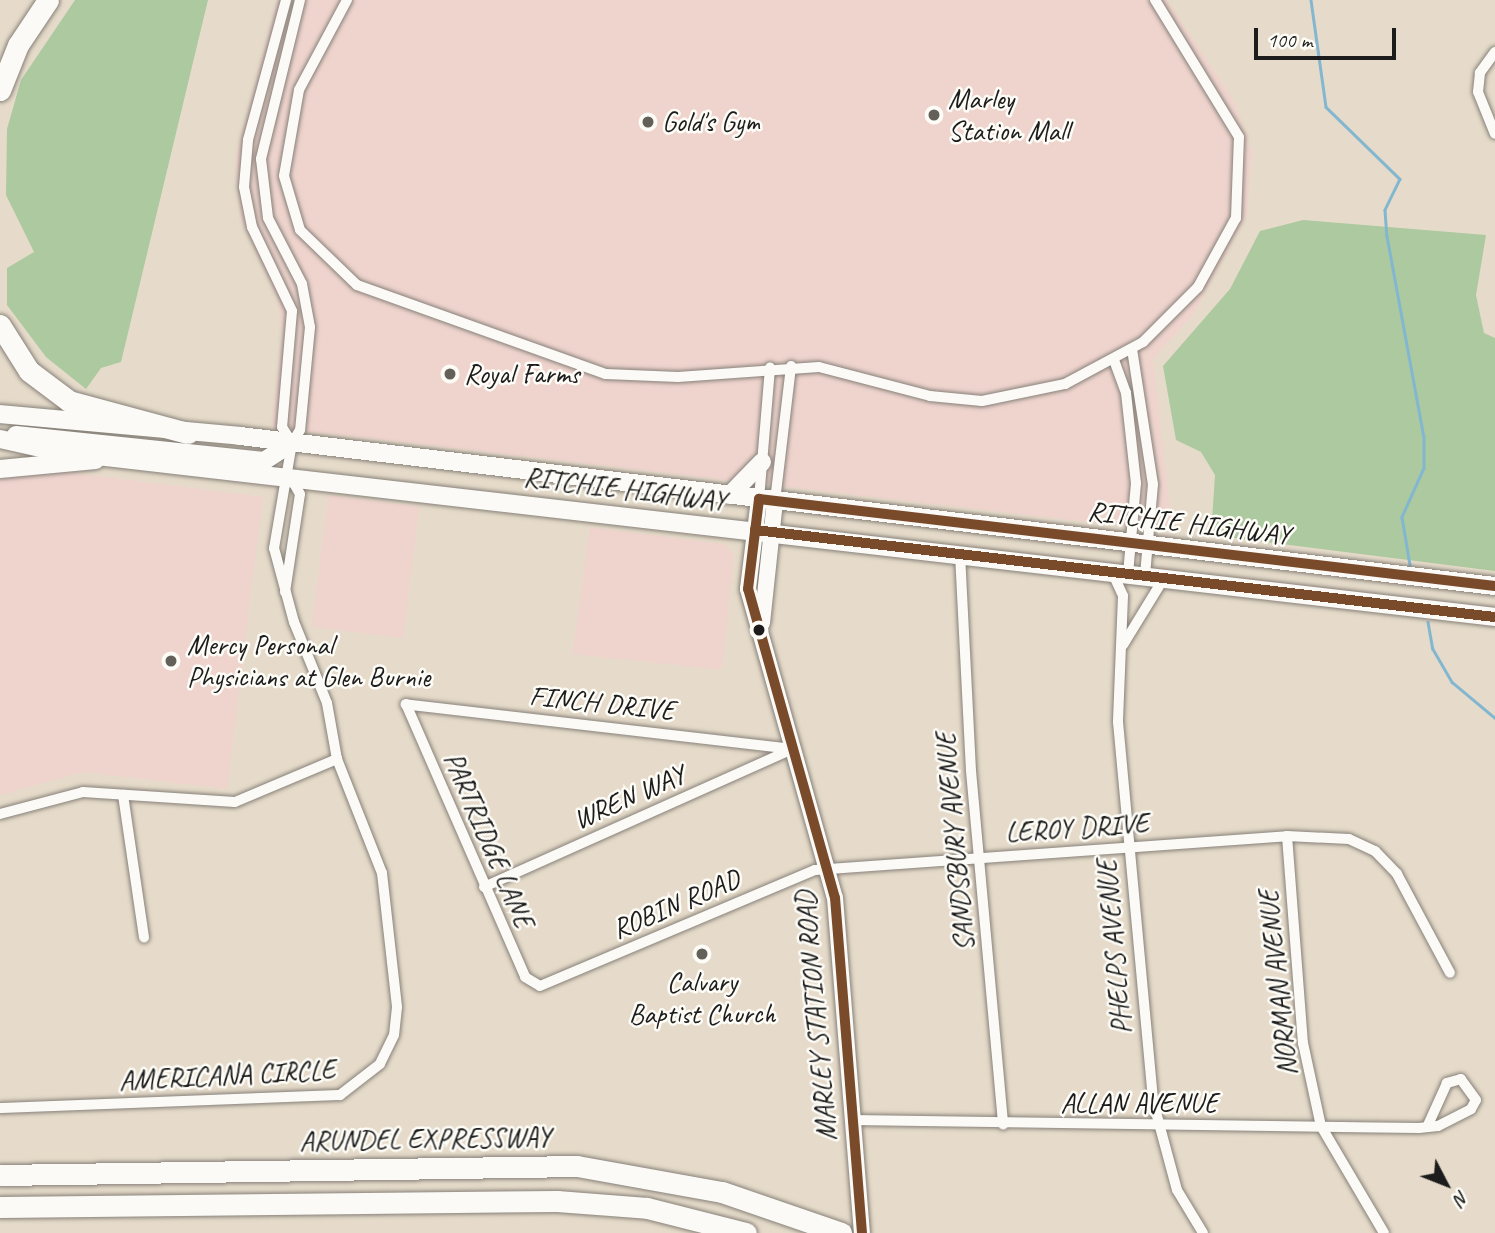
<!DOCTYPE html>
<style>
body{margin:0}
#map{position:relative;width:1495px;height:1233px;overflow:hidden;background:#e6dbca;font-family:Caveat,sans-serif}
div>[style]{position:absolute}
.built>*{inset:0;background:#efd4ce;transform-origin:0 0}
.forest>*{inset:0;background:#acc99f}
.stream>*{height:2.5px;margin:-1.25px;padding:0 1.25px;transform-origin:1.25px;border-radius:1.25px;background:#83b7d0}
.roads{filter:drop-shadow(0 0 2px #878179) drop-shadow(0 0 2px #878179)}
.street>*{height:10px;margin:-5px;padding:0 5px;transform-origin:5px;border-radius:5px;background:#fbfaf7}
.secondary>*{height:16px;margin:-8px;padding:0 8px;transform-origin:8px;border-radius:8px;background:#fbfaf7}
.primary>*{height:18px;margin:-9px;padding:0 9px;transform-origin:9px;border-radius:9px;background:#fbfaf7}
.highway>*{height:21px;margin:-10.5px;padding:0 10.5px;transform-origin:10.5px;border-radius:10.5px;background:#fbfaf7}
.bus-1>*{height:10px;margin:-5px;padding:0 5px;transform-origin:5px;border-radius:5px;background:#7a4b2a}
.dots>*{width:19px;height:19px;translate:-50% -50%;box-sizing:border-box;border:4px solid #fdfcf7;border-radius:50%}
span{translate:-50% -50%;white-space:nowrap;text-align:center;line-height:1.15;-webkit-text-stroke:5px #fdfcf7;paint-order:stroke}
.poi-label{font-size:28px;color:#1c1c1c}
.left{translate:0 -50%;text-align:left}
.street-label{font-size:28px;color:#1c1c1c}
.north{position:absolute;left:1411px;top:1149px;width:70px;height:70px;-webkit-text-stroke:5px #fdfcf7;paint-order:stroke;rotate:132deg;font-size:19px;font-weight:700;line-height:28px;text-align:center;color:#1c1c1c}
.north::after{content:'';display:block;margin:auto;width:24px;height:32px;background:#1c1c1c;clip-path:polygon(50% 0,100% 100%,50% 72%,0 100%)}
.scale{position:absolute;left:1254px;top:28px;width:142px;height:32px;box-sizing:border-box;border:4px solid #1c1c1c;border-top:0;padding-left:9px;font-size:21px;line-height:24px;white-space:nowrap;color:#1c1c1c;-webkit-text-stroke:5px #fdfcf7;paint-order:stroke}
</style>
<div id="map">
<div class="built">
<div style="clip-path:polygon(277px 0,1167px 0,1232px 97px,1252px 151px,1247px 215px,1193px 315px,1153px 359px,1173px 532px,271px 427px,282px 336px,278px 301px,240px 218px,235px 159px)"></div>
<div style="clip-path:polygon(66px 472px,263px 497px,227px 789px,83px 772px,0 795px,0 478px)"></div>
<div style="left:328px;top:495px;width:92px;height:133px;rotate:7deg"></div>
<div style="clip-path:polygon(590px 527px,724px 544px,734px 554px,722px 670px,572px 654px)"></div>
</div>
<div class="forest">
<div style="clip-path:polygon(75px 0,208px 0,121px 362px,101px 368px,86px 389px,46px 357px,7px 305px,7px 268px,34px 252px,6px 195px,7px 129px,21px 80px)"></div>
<div style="clip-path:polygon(1303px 220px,1486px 235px,1476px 295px,1484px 333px,1495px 338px,1495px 571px,1211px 535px,1215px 475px,1201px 452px,1176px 440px,1163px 366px,1230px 289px,1260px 231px)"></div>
</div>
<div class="stream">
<div style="left:1311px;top:0;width:108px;rotate:82deg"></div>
<div style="left:1326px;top:107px;width:103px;rotate:44.2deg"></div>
<div style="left:1400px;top:179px;width:34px;rotate:116deg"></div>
<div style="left:1385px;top:210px;width:26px;rotate:86deg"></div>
<div style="left:1387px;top:236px;width:204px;rotate:79.6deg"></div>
<div style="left:1424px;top:437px;width:31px;rotate:90deg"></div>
<div style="left:1424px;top:468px;width:54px;rotate:114.2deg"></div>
<div style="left:1402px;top:517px;width:49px;rotate:80.5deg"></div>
<div style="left:1428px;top:622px;width:27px;rotate:80deg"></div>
<div style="left:1433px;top:649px;width:38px;rotate:60deg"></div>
<div style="left:1452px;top:682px;width:56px;rotate:39.9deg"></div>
</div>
<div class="roads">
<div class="street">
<div style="left:286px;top:0;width:145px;rotate:105.2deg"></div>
<div style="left:248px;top:140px;width:47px;rotate:94.9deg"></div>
<div style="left:244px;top:187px;width:41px;rotate:78.7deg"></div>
<div style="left:252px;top:227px;width:93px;rotate:64.5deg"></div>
<div style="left:292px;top:311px;width:116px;rotate:94.9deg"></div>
<div style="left:282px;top:427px;width:19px;rotate:58deg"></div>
<div style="left:300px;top:0;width:164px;rotate:103.8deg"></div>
<div style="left:261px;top:159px;width:59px;rotate:83.2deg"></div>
<div style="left:268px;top:218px;width:74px;rotate:62.7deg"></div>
<div style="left:302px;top:284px;width:44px;rotate:79.5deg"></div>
<div style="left:310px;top:327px;width:103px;rotate:95.5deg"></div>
<div style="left:300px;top:430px;width:15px;rotate:122deg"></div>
<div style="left:292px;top:443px;width:107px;rotate:99.7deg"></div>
<div style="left:274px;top:548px;width:77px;rotate:74.9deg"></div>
<div style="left:294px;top:622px;width:87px;rotate:67.8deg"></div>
<div style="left:327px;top:703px;width:57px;rotate:79.9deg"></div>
<div style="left:347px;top:0;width:102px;rotate:118.1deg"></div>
<div style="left:299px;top:90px;width:87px;rotate:99.9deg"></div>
<div style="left:284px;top:176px;width:56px;rotate:73.5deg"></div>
<div style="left:300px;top:230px;width:79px;rotate:44deg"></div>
<div style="left:357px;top:285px;width:264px;rotate:19.7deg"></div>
<div style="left:606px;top:374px;width:72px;rotate:2.4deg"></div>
<div style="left:678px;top:377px;width:141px;rotate:-4.1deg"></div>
<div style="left:819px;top:367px;width:115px;rotate:14.6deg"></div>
<div style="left:930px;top:396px;width:52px;rotate:5.5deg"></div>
<div style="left:982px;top:401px;width:85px;rotate:-11.6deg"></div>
<div style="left:1065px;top:384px;width:89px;rotate:-28.3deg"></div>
<div style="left:1143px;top:342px;width:78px;rotate:-45deg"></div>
<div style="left:1198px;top:287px;width:79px;rotate:-61.2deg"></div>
<div style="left:1236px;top:218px;width:81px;rotate:-87.9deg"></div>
<div style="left:1239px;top:137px;width:161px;rotate:-121.5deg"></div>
<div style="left:1495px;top:52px;width:26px;rotate:126deg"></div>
<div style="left:1480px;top:73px;width:19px;rotate:96deg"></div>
<div style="left:1478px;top:92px;width:45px;rotate:68deg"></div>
<div style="left:1132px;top:349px;width:137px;rotate:81.2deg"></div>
<div style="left:1153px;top:484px;width:92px;rotate:95deg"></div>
<div style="left:1114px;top:360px;width:35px;rotate:70deg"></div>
<div style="left:1126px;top:393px;width:91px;rotate:83.7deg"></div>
<div style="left:1136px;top:483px;width:91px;rotate:95deg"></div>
<div style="left:759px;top:499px;width:132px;rotate:-85.2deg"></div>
<div style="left:775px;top:501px;width:136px;rotate:-83.2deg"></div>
<div style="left:960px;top:554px;width:217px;rotate:87.1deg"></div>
<div style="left:971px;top:771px;width:355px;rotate:84.8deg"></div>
<div style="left:1112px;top:572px;width:26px;rotate:65deg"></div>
<div style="left:1123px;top:596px;width:126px;rotate:92.3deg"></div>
<div style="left:1118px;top:722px;width:381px;rotate:84.7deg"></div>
<div style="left:1153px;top:1101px;width:92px;rotate:74.9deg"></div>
<div style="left:1177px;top:1190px;width:50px;rotate:58.8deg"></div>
<div style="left:285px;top:592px;width:99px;rotate:-81.3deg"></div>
<div style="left:300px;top:494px;width:20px;rotate:-120deg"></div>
<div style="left:1123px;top:645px;width:79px;rotate:-58.5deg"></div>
<div style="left:792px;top:749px;width:389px;rotate:-173.4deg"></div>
<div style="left:406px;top:704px;width:298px;rotate:66.4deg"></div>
<div style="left:525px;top:977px;width:17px;rotate:31deg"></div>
<div style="left:540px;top:986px;width:298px;rotate:-22.9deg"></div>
<div style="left:815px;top:870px;width:473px;rotate:-4.1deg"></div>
<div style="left:1287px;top:836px;width:62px;rotate:2.8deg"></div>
<div style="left:1349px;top:839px;width:29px;rotate:25deg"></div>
<div style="left:1375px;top:851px;width:32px;rotate:46deg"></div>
<div style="left:1397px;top:874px;width:112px;rotate:61.8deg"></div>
<div style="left:123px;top:795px;width:144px;rotate:81.6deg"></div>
<div style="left:0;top:814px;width:86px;rotate:-14.8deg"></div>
<div style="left:83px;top:792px;width:152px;rotate:3.8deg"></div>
<div style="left:235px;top:802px;width:111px;rotate:-22.9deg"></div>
<div style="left:337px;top:759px;width:123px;rotate:68.5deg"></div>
<div style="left:382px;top:873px;width:135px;rotate:83.6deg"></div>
<div style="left:397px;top:1007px;width:28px;rotate:96deg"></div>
<div style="left:394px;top:1035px;width:32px;rotate:116deg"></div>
<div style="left:380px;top:1064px;width:51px;rotate:142.2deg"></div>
<div style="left:340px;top:1095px;width:340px;rotate:177.8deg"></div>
<div style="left:1287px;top:836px;width:208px;rotate:85.6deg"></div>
<div style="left:1303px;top:1043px;width:85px;rotate:77.8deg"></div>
<div style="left:1321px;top:1126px;width:124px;rotate:59.5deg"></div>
<div style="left:484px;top:887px;width:338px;rotate:-24.1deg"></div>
<div style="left:852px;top:1120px;width:567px;rotate:0.81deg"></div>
<div style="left:1419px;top:1128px;width:19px;rotate:-6deg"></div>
<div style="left:1438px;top:1126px;width:37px;rotate:-27deg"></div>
<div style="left:1471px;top:1109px;width:10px;rotate:-61deg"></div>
<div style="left:1476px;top:1100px;width:26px;rotate:-126deg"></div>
<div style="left:1461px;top:1079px;width:15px;rotate:164deg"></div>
<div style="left:1447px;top:1083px;width:48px;rotate:114.4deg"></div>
</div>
<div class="secondary">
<div style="left:759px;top:499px;width:91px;rotate:97deg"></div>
<div style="left:748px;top:589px;width:321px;rotate:74.3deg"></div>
<div style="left:835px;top:898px;width:336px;rotate:85.4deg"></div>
<div style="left:762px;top:623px;width:123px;rotate:-83.9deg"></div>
</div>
<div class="primary">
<div style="left:0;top:414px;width:241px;rotate:5.2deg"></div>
<div style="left:240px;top:436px;width:1264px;rotate:6.82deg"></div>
<div style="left:16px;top:435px;width:249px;rotate:6deg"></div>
<div style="left:264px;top:461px;width:33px;rotate:-33deg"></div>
<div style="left:0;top:439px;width:55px;rotate:12.5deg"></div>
<div style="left:54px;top:451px;width:1451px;rotate:6.57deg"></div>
<div style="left:0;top:469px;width:96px;rotate:-5.4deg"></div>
<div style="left:730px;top:495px;width:46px;rotate:-45.9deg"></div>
</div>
<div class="highway">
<div style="left:0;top:90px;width:48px;rotate:-68.2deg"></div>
<div style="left:18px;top:45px;width:54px;rotate:-56.3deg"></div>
<div style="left:0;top:325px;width:54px;rotate:57.8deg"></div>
<div style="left:29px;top:371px;width:50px;rotate:36.9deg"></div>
<div style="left:69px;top:401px;width:123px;rotate:15.1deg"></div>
<div style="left:0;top:1175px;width:577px;rotate:-0.89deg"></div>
<div style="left:577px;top:1166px;width:147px;rotate:10.2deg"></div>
<div style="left:722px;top:1192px;width:126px;rotate:19deg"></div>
<div style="left:0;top:1207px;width:557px;rotate:-0.62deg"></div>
<div style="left:557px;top:1201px;width:90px;rotate:4.4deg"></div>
<div style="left:647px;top:1208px;width:102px;rotate:14.2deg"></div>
</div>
</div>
<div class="bus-1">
<div style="left:755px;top:530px;width:745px;rotate:6.71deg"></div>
<div style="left:862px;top:1233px;width:336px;rotate:-94.6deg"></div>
<div style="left:835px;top:898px;width:321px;rotate:-105.7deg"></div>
<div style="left:748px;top:589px;width:91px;rotate:-83deg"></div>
<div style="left:759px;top:499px;width:741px;rotate:6.74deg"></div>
</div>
<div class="dots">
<div style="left:934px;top:115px;background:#635f59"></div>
<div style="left:648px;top:122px;background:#635f59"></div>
<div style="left:450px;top:374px;background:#635f59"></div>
<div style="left:759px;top:630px;background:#1c1c1c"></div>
<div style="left:171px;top:661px;background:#635f59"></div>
<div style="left:702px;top:954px;background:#635f59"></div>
</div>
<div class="poi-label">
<span class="left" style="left:948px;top:115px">Marley<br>Station Mall</span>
<span class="left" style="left:662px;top:122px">Gold's Gym</span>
<span class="left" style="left:464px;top:374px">Royal Farms</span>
<span class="left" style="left:187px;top:661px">Mercy Personal<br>Physicians at Glen Burnie</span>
<span style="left:702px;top:998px">Calvary<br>Baptist Church</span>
</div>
<div class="street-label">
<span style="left:625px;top:489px;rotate:7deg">RITCHIE HIGHWAY</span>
<span style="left:1189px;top:523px;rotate:7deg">RITCHIE HIGHWAY</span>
<span style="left:602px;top:703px;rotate:6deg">FINCH DRIVE</span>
<span style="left:629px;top:797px;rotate:-24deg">WREN WAY</span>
<span style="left:1077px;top:828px;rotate:-4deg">LEROY DRIVE</span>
<span style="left:489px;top:840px;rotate:67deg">PARTRIDGE LANE</span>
<span style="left:955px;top:842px;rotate:-95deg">SANDSBURY AVENUE</span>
<span style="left:676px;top:904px;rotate:-23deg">ROBIN ROAD</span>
<span style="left:1114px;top:947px;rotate:-95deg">PHELPS AVENUE</span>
<span style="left:1278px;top:983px;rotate:-96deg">NORMAN AVENUE</span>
<span style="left:816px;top:1016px;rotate:-95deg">MARLEY STATION ROAD</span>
<span style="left:227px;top:1075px;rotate:-3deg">AMERICANA CIRCLE</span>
<span style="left:1139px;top:1103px">ALLAN AVENUE</span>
<span style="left:425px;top:1139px;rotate:-1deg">ARUNDEL EXPRESSWAY</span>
</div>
<div class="north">N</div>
<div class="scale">100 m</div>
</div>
